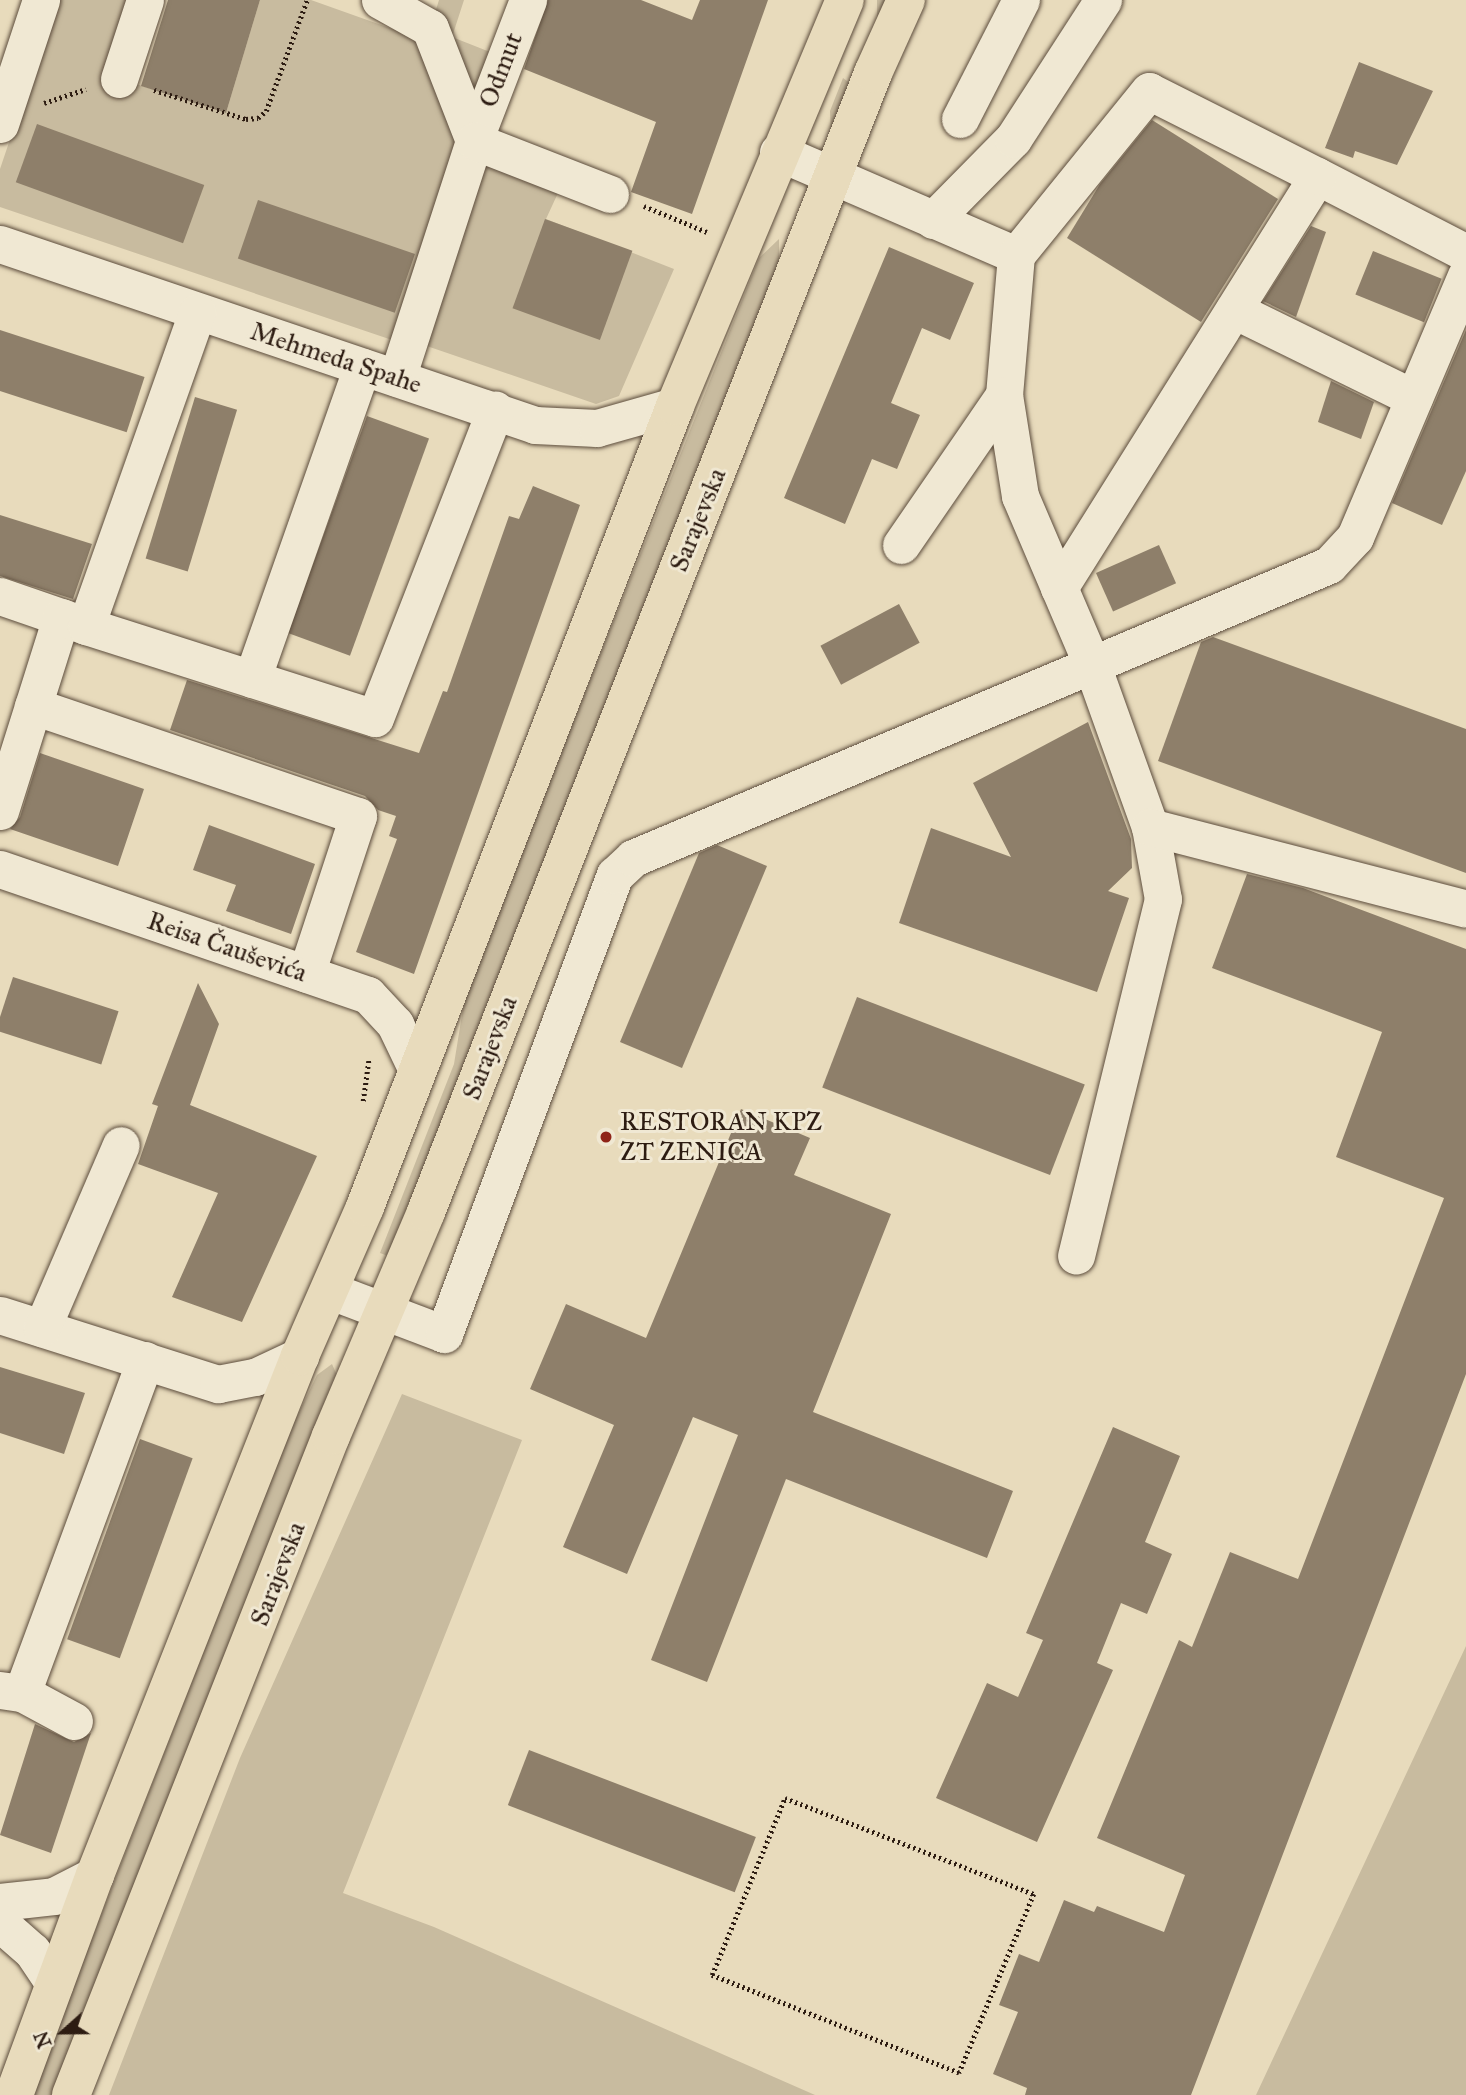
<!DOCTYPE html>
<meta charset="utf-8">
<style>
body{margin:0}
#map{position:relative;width:1466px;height:2095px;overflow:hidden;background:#e8dbbc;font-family:"IM FELL Great Primer",serif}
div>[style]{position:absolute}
.green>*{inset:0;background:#c8bb9f;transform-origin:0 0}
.building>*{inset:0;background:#8e7f6a;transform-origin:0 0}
.path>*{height:4.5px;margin-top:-2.25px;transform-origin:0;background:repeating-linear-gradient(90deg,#2d1c12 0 2px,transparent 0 5.5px)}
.roads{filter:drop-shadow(0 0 2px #5c4c3c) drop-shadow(0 0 2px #5c4c3c)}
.minor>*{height:37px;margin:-18.5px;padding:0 18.5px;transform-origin:18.5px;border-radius:18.5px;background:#f0e8d3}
.major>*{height:38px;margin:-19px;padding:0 19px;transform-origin:19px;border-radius:19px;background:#e8dbbc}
.dots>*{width:19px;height:19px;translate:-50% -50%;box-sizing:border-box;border:4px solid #f0e8d3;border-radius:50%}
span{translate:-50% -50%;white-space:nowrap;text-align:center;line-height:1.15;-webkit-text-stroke:6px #f0e8d3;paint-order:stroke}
.street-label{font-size:26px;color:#2d1c12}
.poi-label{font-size:26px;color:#2d1c12}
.left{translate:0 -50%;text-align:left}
.north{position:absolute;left:28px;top:1997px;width:70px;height:70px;-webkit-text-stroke:5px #f0e8d3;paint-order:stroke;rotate:249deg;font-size:19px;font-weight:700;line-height:28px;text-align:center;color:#2d1c12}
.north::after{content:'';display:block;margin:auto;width:24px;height:32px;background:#2d1c12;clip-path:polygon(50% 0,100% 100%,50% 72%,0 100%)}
</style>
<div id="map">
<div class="green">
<div style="clip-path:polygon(57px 0,127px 0,102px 73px,226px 113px,260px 0,311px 0,429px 42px,460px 149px,395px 341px,0 207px,0 169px)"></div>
<div style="clip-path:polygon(439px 0,464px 0,452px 37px,490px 52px,473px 104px,430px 29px)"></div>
<div style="left:877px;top:0;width:10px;height:51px"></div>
<div style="clip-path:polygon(843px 78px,851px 84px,831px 137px,830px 111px)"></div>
<div style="clip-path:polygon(488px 152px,564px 180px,546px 219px,674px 269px,619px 396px,596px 404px,418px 343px)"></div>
<div style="clip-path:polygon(779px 239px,779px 265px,388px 1256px,380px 1253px,454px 1064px,466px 990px,759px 258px)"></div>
<div style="clip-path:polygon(332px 1364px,339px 1380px,51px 2095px,31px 2095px,289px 1433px,317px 1375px)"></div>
<div style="clip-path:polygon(402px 1394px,522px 1440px,343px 1893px,434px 1927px,815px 2095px,109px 2095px,240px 1758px)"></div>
<div style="clip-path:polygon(1466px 1646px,1466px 2095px,1255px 2095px,1256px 2095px)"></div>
</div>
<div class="building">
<div style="clip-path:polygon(168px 0,260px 0,226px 113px,141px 86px)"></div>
<div style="clip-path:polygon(548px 0,641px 0,692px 20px,700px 0,768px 0,692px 214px,631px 192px,656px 122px,524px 69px)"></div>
<div style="clip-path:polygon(1359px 62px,1433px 91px,1397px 165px,1355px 151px,1353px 158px,1325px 148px)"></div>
<div style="clip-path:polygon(1152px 120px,1278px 199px,1201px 322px,1067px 238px,1100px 184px)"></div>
<div style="left:37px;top:124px;width:178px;height:62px;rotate:20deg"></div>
<div style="left:258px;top:200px;width:166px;height:62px;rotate:19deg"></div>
<div style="left:545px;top:219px;width:93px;height:95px;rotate:20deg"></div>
<div style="clip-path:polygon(1311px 226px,1326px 232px,1296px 317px,1263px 301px)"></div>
<div style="clip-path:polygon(889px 247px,974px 283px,950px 340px,922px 328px,891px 403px,920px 415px,897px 469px,872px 459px,845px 524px,784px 498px)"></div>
<div style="left:1373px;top:251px;width:74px;height:47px;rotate:22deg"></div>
<div style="left:0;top:330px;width:152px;height:58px;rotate:18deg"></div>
<div style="clip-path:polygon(1466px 330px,1466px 471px,1442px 525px,1392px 503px)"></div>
<div style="clip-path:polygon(1331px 381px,1374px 402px,1361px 439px,1318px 422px)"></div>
<div style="left:195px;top:397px;width:44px;height:169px;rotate:17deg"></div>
<div style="left:367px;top:416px;width:66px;height:231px;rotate:20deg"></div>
<div style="clip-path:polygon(533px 486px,580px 505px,414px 974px,356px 952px,397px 839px,389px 836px,396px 816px,378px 810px,365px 796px,170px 730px,187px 680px,419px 753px,443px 691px,447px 692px,509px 516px,519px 519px)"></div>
<div style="clip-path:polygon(0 515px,92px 544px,73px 599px,0 576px)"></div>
<div style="left:1159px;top:545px;width:42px;height:69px;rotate:66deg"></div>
<div style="left:899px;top:604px;width:44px;height:89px;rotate:62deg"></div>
<div style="clip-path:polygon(1213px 637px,1466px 729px,1466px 873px,1158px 761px,1201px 642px)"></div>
<div style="clip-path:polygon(1088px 722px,1131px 839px,1132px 868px,1108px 891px,1129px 898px,1097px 992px,899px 923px,931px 828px,1011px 857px,973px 783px)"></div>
<div style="clip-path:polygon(40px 753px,144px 789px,118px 866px,10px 829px,20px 817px)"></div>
<div style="clip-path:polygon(209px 825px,315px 864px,291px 934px,226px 911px,236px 885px,193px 870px)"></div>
<div style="clip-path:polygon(717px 845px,767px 866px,682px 1068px,620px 1042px,699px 853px)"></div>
<div style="clip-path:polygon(1247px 874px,1303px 888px,1466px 949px,1466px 1374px,1191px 2095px,1025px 2095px,1027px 2088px,993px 2074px,1018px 2012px,999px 2005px,1019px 1954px,1039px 1962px,1064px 1900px,1094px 1912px,1097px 1906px,1164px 1932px,1185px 1875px,1097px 1838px,1179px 1640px,1192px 1647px,1230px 1552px,1298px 1579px,1444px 1198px,1336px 1157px,1382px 1032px,1212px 968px)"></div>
<div style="left:13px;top:977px;width:111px;height:56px;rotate:18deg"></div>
<div style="clip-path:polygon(198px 983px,219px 1024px,190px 1105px,317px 1156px,242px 1322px,172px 1297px,218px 1193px,138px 1164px,158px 1106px,152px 1104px)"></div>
<div style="left:857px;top:997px;width:244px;height:97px;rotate:21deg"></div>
<div style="clip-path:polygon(741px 1109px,810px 1138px,794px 1175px,891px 1214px,813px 1412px,1013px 1491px,987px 1558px,786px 1479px,707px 1682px,651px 1660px,738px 1435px,693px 1417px,627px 1574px,563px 1547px,614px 1425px,530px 1389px,566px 1304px,646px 1338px)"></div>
<div style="clip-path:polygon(0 1367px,85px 1393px,64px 1454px,0 1433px)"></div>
<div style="clip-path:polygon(1113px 1427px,1180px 1456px,1145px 1542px,1172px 1554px,1147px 1614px,1121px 1603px,1097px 1663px,1113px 1670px,1037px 1842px,936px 1798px,987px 1683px,1018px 1697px,1043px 1640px,1026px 1633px)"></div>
<div style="left:140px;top:1439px;width:56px;height:213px;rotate:20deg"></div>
<div style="clip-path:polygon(35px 1724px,74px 1742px,91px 1733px,51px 1853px,0 1835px)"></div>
<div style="left:529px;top:1750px;width:243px;height:59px;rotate:21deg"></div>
</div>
<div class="path">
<div style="left:154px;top:90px;width:96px;rotate:17.5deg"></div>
<div style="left:246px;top:119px;width:12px;rotate:-5deg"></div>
<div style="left:258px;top:118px;width:11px;rotate:-41deg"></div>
<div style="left:266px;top:111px;width:118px;rotate:-69.7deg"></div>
<div style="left:44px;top:103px;width:44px;rotate:-18.4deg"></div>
<div style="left:644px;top:206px;width:68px;rotate:22.4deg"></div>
<div style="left:363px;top:1101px;width:43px;rotate:-82.1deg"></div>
<div style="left:785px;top:1798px;width:267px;rotate:21.1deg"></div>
<div style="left:1034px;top:1894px;width:194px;rotate:112.7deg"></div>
<div style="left:959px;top:2073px;width:266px;rotate:-158.4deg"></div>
<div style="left:712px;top:1975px;width:191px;rotate:-67.6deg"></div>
</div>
<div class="roads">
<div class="minor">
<div style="left:380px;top:0;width:57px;rotate:29.2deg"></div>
<div style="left:430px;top:28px;width:121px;rotate:68.7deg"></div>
<div style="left:474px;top:141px;width:249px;rotate:108deg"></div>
<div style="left:528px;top:0;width:151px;rotate:111deg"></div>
<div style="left:474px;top:141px;width:146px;rotate:21.3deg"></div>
<div style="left:119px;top:79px;width:83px;rotate:-71.8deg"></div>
<div style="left:960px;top:119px;width:134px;rotate:-62.9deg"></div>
<div style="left:0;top:124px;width:131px;rotate:-71.7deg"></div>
<div style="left:778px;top:152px;width:259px;rotate:23.4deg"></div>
<div style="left:1317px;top:176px;width:168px;rotate:27.3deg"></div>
<div style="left:933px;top:220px;width:114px;rotate:-45.4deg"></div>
<div style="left:1013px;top:139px;width:166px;rotate:-57.1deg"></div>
<div style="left:0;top:244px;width:565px;rotate:18.69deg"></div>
<div style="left:535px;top:425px;width:62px;rotate:2.8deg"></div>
<div style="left:597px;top:428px;width:81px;rotate:-15.8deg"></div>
<div style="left:1234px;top:310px;width:200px;rotate:26.1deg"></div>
<div style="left:901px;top:545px;width:182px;rotate:-55.5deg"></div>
<div style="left:1059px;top:588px;width:486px;rotate:-57.9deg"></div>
<div style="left:1317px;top:176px;width:188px;rotate:-153.2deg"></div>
<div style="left:1149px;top:91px;width:211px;rotate:129deg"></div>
<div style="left:1016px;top:255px;width:141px;rotate:94.9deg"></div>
<div style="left:1004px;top:395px;width:102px;rotate:81deg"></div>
<div style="left:1020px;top:496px;width:184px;rotate:66.9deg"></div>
<div style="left:1092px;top:665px;width:172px;rotate:70.3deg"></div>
<div style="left:1150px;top:827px;width:73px;rotate:79.8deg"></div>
<div style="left:1163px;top:899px;width:367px;rotate:103.7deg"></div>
<div style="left:0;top:596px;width:65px;rotate:19deg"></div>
<div style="left:86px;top:626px;width:303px;rotate:17.7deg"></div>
<div style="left:375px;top:718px;width:331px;rotate:-68.7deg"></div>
<div style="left:252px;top:679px;width:331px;rotate:-70.6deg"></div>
<div style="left:33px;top:706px;width:343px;rotate:18.7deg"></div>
<div style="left:358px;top:816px;width:166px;rotate:108.2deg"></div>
<div style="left:0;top:811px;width:203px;rotate:-72.5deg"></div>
<div style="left:61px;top:617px;width:27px;rotate:20deg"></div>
<div style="left:86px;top:626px;width:333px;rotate:-70.5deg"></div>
<div style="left:1150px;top:827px;width:326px;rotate:14.5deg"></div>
<div style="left:0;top:869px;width:389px;rotate:18.9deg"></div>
<div style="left:368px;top:995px;width:40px;rotate:47deg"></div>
<div style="left:395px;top:1024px;width:51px;rotate:64.4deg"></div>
<div style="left:331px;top:1291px;width:121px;rotate:20.8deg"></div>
<div style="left:444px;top:1334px;width:490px;rotate:-69.6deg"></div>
<div style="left:615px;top:875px;width:25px;rotate:-43deg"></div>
<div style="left:633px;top:858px;width:755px;rotate:-22.83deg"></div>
<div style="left:1329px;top:565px;width:38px;rotate:-47deg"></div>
<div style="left:1355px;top:537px;width:284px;rotate:-67deg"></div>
<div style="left:0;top:1315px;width:229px;rotate:17.6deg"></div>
<div style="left:218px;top:1384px;width:38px;rotate:-11deg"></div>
<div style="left:255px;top:1377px;width:50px;rotate:-25deg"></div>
<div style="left:42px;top:1328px;width:199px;rotate:-66.7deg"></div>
<div style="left:0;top:1690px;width:22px;rotate:8deg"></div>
<div style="left:22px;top:1693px;width:59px;rotate:28.3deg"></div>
<div style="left:22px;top:1693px;width:355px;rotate:-69.7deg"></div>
<div style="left:0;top:1902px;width:54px;rotate:-6.3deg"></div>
<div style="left:54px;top:1896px;width:46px;rotate:-27.1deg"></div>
<div style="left:0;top:1923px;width:43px;rotate:41.2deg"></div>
<div style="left:32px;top:1951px;width:40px;rotate:56deg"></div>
</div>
<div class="major">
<div style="left:14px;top:2095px;width:234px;rotate:-69.8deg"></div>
<div style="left:95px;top:1875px;width:558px;rotate:-68.45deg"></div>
<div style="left:300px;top:1356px;width:163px;rotate:-66.4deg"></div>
<div style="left:365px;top:1207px;width:859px;rotate:-68.84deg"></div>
<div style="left:675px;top:406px;width:440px;rotate:-67.3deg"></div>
<div style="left:71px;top:2095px;width:708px;rotate:-68.47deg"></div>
<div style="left:331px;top:1436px;width:243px;rotate:-67deg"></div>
<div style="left:426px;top:1212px;width:1224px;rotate:-68.57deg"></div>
<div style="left:873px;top:73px;width:80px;rotate:-65.7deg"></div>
</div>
</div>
<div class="dots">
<div style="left:606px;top:1137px;background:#8f2418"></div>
</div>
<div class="street-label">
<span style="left:501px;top:70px;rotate:-69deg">Odmut</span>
<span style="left:336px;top:358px;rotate:18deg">Mehmeda Spahe</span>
<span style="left:698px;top:520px;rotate:-68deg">Sarajevska</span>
<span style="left:227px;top:947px;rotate:19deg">Reisa Čauševića</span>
<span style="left:490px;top:1048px;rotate:-69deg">Sarajevska</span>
<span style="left:278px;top:1574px;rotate:-69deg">Sarajevska</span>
</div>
<div class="poi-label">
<span class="left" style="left:620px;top:1137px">RESTORAN KPZ<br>ZT ZENICA</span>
</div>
<div class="north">N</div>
</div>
